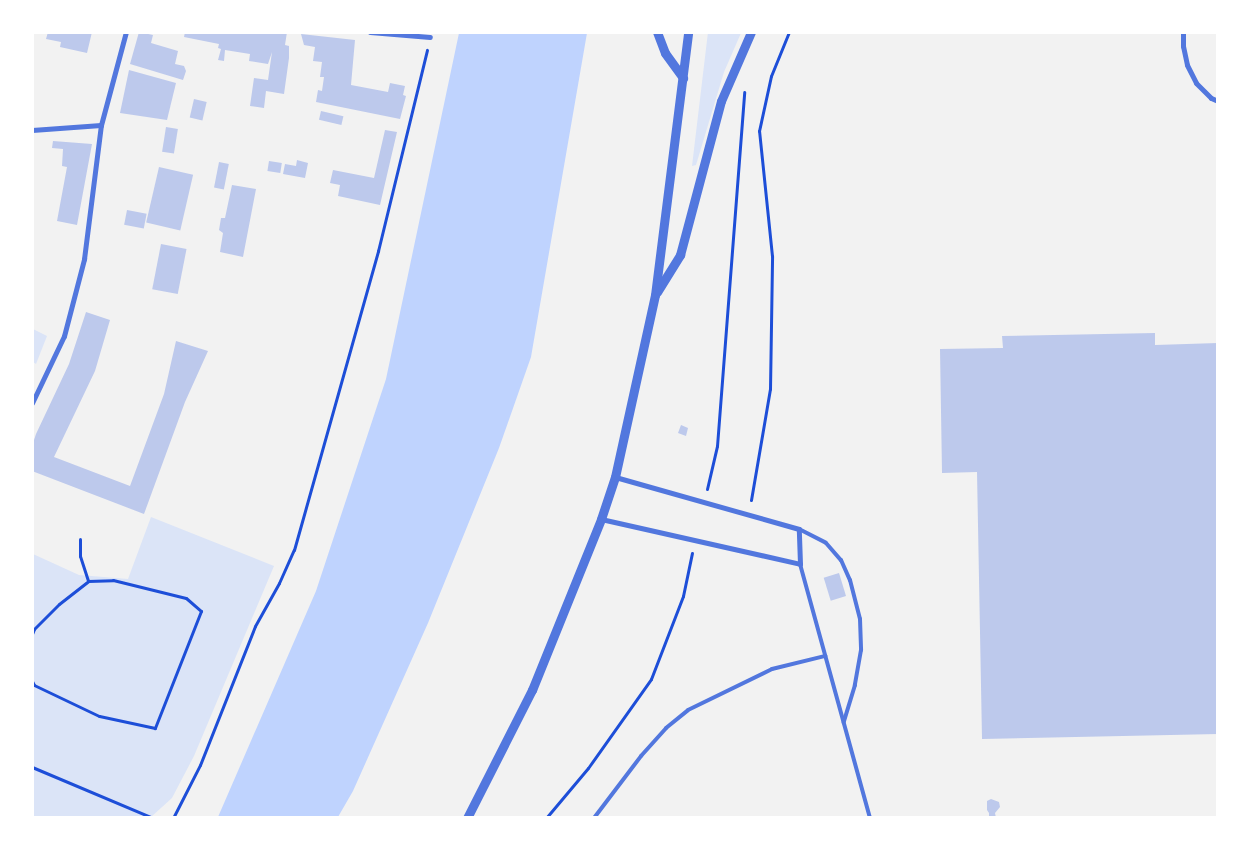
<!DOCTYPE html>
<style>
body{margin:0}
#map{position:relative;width:1250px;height:850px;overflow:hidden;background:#f2f2f2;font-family:Overpass,sans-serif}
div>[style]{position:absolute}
.green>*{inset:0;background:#dbe4f7}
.water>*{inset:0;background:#bfd3fe}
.building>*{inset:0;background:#bdc9ec;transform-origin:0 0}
.path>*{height:3px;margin:-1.5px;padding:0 1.5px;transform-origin:1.5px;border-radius:1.5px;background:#1d4ed8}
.service>*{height:4px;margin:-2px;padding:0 2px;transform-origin:2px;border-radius:2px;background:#5277de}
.minor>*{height:5px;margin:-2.5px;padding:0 2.5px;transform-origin:2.5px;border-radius:2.5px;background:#5277de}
.tertiary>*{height:9px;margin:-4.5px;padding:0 4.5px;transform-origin:4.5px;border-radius:4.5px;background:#5277de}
span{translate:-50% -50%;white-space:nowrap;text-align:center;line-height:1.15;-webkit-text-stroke:5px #fff;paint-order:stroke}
.frame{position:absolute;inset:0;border:34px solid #fff;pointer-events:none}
</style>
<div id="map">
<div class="green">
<div style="clip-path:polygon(708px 32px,741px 33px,724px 72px,696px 165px,692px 166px)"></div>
<div style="clip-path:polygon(33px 329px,47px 336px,36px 364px,33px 362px)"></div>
<div style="clip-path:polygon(151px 517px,274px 566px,194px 756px,172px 798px,151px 817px,33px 818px,33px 554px,79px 575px,128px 579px)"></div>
</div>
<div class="water">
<div style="clip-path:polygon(459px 33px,587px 33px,531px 357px,499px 448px,428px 623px,353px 791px,338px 817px,218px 817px,316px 591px,386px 379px)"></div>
</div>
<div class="building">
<div style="clip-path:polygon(48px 32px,92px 32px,87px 53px,60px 47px,61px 42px,46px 39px)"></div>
<div style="clip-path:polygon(139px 32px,153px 35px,151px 43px,178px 51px,175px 64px,184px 66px,186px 71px,183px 80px,130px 64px)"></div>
<div style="clip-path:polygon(185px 32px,287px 32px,285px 45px,289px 46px,289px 58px,284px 94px,266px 91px,264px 108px,250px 106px,254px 78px,268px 80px,272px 52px,268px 64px,249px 61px,250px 54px,225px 50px,224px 61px,218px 60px,221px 49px,218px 48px,219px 44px,184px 37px)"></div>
<div style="clip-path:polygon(301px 34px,355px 40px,351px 85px,388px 92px,390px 83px,405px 86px,403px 95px,406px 96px,400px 119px,316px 102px,318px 90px,322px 91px,324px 77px,320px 77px,322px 62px,313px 61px,315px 47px,304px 45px)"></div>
<div style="clip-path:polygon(129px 70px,176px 83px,167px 120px,120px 113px)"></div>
<div style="left:194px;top:99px;width:13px;height:19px;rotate:13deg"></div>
<div style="left:321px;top:111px;width:23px;height:9px;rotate:13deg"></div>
<div style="left:166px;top:127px;width:12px;height:25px;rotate:9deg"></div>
<div style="clip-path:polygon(385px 130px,397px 132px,380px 205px,338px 196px,340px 185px,330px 183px,333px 170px,374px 178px)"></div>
<div style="clip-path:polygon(53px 141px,92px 144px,77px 225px,57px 221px,67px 167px,62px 166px,63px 149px,52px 148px)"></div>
<div style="clip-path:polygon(297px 160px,308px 163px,305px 178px,283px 174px,285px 164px,296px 166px)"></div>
<div style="left:269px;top:161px;width:13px;height:10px;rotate:9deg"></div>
<div style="left:219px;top:162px;width:10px;height:26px;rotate:11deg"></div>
<div style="left:159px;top:167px;width:35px;height:57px;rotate:13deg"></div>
<div style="clip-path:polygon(232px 185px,256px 189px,243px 257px,220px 252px,223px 233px,219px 230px,221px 218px,225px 218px)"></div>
<div style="left:127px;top:210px;width:20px;height:15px;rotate:11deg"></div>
<div style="left:161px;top:244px;width:26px;height:46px;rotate:11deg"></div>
<div style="clip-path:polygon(86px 312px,110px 320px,95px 371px,54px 457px,130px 486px,164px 394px,176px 341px,208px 351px,185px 402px,144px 514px,32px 471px,32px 446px,36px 434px,69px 364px)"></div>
<div style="clip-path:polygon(1155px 333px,1155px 345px,1218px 343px,1218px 734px,982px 739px,977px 472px,942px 473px,940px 349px,1003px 348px,1002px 336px)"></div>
<div style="clip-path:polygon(681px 425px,688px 428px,686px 436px,678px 433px)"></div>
<div style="left:839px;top:573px;width:24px;height:16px;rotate:73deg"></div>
<div style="clip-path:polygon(991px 799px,999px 802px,1000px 807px,995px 813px,996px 818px,989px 818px,989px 813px,987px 810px,987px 801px)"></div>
</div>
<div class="path">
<div style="left:707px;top:489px;width:44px;rotate:-76.9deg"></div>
<div style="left:717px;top:446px;width:355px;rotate:-85.6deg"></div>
<div style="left:751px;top:500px;width:113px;rotate:-80.3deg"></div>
<div style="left:770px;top:389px;width:133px;rotate:-89.1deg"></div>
<div style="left:772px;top:256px;width:126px;rotate:-95.9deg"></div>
<div style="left:759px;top:131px;width:56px;rotate:-77.7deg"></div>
<div style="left:771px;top:76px;width:48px;rotate:-67.8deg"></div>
<div style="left:80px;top:539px;width:17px;rotate:90deg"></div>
<div style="left:80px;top:556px;width:26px;rotate:72deg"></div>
<div style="left:32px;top:634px;width:5px;rotate:-68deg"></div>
<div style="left:34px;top:629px;width:35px;rotate:-45deg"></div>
<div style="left:59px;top:604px;width:37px;rotate:-38deg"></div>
<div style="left:88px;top:581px;width:25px;rotate:-2deg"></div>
<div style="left:113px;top:580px;width:75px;rotate:13.9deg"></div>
<div style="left:186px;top:598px;width:20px;rotate:41deg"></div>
<div style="left:201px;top:611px;width:126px;rotate:111.5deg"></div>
<div style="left:155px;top:728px;width:57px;rotate:-167.9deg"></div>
<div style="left:99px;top:716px;width:72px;rotate:-154.5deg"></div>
<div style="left:34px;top:685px;width:4px;rotate:-117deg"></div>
<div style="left:32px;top:767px;width:131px;rotate:22.9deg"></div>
<div style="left:173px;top:818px;width:59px;rotate:-63deg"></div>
<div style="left:200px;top:765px;width:149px;rotate:-68.4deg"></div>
<div style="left:255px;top:626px;width:49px;rotate:-60.8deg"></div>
<div style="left:279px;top:583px;width:36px;rotate:-66deg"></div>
<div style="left:294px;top:550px;width:311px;rotate:-74.3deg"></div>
<div style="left:378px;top:251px;width:207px;rotate:-76.3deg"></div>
<div style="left:546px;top:818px;width:65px;rotate:-50deg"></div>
<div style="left:588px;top:768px;width:109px;rotate:-54.7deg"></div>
<div style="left:651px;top:679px;width:89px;rotate:-68.9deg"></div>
<div style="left:683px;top:596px;width:44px;rotate:-78.2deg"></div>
</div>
<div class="service">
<div style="left:799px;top:529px;width:30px;rotate:27deg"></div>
<div style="left:826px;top:543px;width:23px;rotate:49deg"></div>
<div style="left:841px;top:560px;width:22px;rotate:66deg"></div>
<div style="left:850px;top:580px;width:40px;rotate:75.6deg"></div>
<div style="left:860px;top:619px;width:31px;rotate:88deg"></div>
<div style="left:861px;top:650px;width:36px;rotate:100deg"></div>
<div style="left:855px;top:685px;width:39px;rotate:107deg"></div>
<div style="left:800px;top:564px;width:263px;rotate:74.6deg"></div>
<div style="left:594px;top:818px;width:78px;rotate:-52.8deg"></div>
<div style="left:641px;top:756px;width:38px;rotate:-48deg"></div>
<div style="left:666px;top:728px;width:28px;rotate:-39deg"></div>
<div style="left:688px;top:710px;width:93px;rotate:-26deg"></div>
<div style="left:772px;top:669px;width:55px;rotate:-13.8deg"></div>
</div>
<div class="minor">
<div style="left:370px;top:32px;width:60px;rotate:4.8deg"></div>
<div style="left:1183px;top:32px;width:14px;rotate:90deg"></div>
<div style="left:1183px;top:46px;width:19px;rotate:78deg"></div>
<div style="left:1187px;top:65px;width:20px;rotate:63deg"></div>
<div style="left:1196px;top:83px;width:21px;rotate:45deg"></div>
<div style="left:1211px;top:98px;width:8px;rotate:23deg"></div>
<div style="left:32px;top:130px;width:69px;rotate:-4.1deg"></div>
<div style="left:32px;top:403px;width:74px;rotate:-64.5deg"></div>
<div style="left:64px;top:336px;width:80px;rotate:-75.4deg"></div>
<div style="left:84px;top:259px;width:135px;rotate:-82.8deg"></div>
<div style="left:101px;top:125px;width:96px;rotate:-75deg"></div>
<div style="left:601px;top:519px;width:204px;rotate:12.7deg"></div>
<div style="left:800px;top:564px;width:35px;rotate:-92deg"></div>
<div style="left:799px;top:529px;width:191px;rotate:-164.2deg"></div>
</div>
<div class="tertiary">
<div style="left:657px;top:32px;width:22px;rotate:69deg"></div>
<div style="left:665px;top:53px;width:31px;rotate:54deg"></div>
<div style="left:657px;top:292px;width:44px;rotate:-58.1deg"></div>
<div style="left:680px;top:255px;width:159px;rotate:-75.1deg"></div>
<div style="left:721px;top:101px;width:75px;rotate:-66.5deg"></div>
<div style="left:467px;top:818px;width:144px;rotate:-63.1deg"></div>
<div style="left:532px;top:690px;width:184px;rotate:-68deg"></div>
<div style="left:601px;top:519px;width:44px;rotate:-71.6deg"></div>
<div style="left:615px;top:477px;width:186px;rotate:-77.6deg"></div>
<div style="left:655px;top:295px;width:265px;rotate:-82.8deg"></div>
</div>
<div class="frame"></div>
</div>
